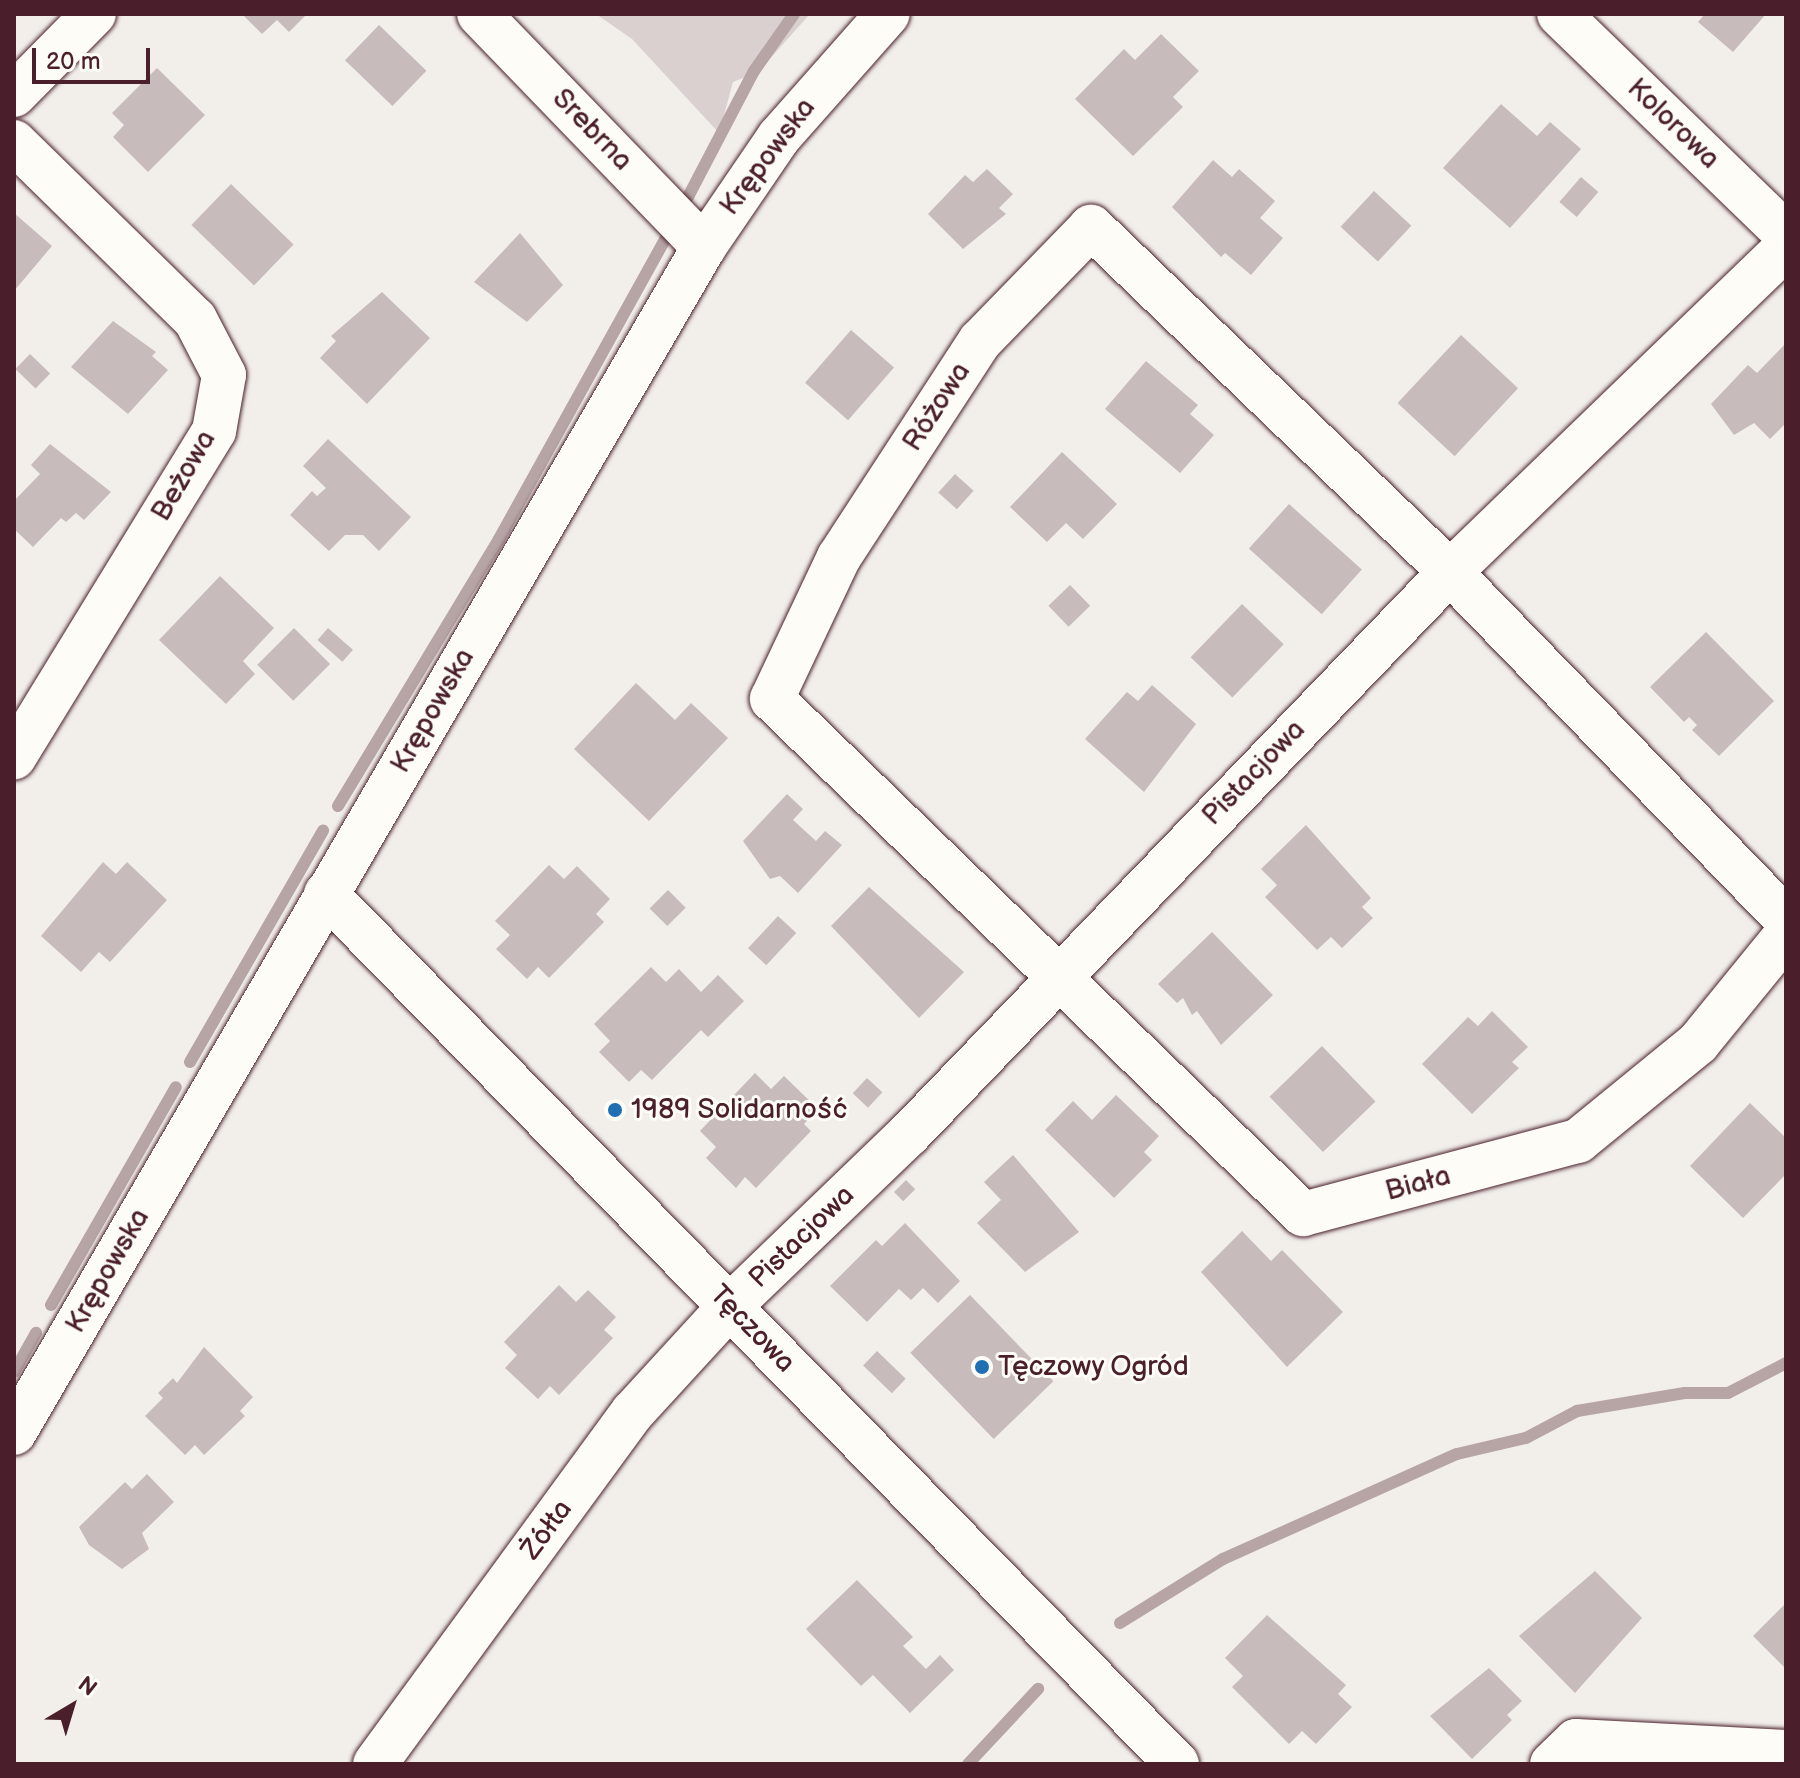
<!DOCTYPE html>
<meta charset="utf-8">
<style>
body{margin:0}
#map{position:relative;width:1800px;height:1778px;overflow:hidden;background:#f2efeb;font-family:"Balsamiq Sans",sans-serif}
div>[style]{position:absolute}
.green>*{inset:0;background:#d9d0cf}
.stream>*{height:12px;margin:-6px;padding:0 6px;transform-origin:6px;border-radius:6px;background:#b7a5a6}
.building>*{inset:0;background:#c8bbbb;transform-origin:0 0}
.roads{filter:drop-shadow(0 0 2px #4a1f2b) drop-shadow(0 0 2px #4a1f2b)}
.minor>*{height:44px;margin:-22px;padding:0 22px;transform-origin:22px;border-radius:22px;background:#fdfcf7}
.dots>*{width:22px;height:22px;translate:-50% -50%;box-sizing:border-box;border:4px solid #fdfcf7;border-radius:50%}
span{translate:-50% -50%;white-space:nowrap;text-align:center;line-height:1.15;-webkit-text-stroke:6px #fdfcf7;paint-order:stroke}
.street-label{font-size:28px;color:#4a1f2b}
.poi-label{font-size:28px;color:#4a1f2b}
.left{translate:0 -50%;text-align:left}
.frame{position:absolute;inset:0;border:16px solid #4a1f2b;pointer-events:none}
.north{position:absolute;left:32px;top:1666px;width:80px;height:80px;-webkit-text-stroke:6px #fdfcf7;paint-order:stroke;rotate:38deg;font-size:22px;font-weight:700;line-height:32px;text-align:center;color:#4a1f2b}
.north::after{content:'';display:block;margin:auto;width:28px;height:36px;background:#4a1f2b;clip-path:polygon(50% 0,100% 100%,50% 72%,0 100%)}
.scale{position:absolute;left:32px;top:48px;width:118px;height:36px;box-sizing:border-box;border:4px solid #4a1f2b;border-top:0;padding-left:10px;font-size:24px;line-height:28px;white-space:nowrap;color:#4a1f2b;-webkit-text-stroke:6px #fdfcf7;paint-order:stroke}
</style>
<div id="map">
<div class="green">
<div style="clip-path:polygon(596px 14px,810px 14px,758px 72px,733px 82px,719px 133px,632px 39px)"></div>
</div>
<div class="stream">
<div style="left:688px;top:197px;width:142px;rotate:-62.4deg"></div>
<div style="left:754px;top:71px;width:70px;rotate:-54.9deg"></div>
<div style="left:338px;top:806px;width:312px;rotate:-58.9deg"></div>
<div style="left:499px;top:539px;width:346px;rotate:-61deg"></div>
<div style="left:190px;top:1062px;width:267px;rotate:-60.1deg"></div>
<div style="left:51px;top:1305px;width:251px;rotate:-60.2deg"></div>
<div style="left:14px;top:1372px;width:45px;rotate:-60.6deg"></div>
<div style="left:1120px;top:1623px;width:121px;rotate:-31.9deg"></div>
<div style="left:1223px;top:1559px;width:256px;rotate:-24.2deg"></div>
<div style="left:1457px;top:1454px;width:71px;rotate:-13.1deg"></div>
<div style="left:1526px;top:1438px;width:58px;rotate:-27.9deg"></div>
<div style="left:1577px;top:1411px;width:109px;rotate:-9.5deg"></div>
<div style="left:1685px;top:1393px;width:43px"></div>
<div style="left:1728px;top:1393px;width:65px;rotate:-27.3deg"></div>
<div style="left:968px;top:1764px;width:103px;rotate:-47deg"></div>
</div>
<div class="building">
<div style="clip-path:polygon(242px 14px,307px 14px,289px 32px,277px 20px,262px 34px)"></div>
<div style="clip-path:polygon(1705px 14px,1766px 14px,1733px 52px,1698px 22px)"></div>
<div style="left:379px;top:25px;width:66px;height:49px;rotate:44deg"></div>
<div style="clip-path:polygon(1161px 34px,1199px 71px,1173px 97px,1183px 107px,1133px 156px,1075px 99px,1124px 49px,1135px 60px)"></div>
<div style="clip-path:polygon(157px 68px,205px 115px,148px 172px,113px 137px,124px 125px,112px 113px)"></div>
<div style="clip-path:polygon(1501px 104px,1537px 136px,1550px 122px,1581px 149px,1510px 228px,1443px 168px)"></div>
<div style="clip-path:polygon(1213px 160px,1232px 177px,1239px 169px,1275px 201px,1260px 218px,1283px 238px,1251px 275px,1225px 253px,1221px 257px,1172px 207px)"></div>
<div style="clip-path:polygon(987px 169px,1013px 194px,999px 208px,1006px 214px,963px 249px,928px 214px,965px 175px,973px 182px)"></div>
<div style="left:1581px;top:177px;width:23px;height:33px;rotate:41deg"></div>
<div style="left:231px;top:184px;width:87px;height:57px;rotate:44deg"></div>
<div style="left:1374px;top:191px;width:51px;height:49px;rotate:43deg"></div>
<div style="clip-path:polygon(14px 213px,52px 246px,14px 291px)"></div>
<div style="clip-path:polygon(520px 233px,563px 285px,527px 322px,474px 282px)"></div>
<div style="clip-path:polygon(382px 292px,430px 338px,367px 404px,320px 358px,336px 341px,331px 336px)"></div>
<div style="clip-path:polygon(113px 321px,156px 352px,152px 356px,168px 370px,128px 414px,71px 367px)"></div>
<div style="left:851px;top:330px;width:57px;height:70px;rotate:41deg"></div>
<div style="left:1461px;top:335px;width:78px;height:93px;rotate:43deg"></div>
<div style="clip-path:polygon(1786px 343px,1786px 423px,1770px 439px,1754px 423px,1734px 435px,1711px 404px,1748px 365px,1757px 373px)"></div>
<div style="left:30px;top:354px;width:28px;height:21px;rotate:44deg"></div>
<div style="clip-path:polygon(1146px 361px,1198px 405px,1190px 414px,1214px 435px,1180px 473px,1105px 409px)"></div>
<div style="clip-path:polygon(328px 439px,411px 517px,379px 551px,363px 535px,345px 535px,329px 551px,290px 515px,312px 491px,317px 496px,326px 488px,303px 466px)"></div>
<div style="clip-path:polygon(50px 444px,111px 492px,84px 520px,76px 513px,66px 522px,61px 518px,33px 547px,14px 529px,14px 501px,40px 474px,31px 465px)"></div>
<div style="clip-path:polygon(1062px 452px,1117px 504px,1083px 539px,1066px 523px,1047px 542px,1010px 507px)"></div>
<div style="left:955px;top:474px;width:25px;height:25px;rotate:42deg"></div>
<div style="left:1289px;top:504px;width:98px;height:60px;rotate:42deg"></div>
<div style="clip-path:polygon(220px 576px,274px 628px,243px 661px,255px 674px,226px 704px,159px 640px)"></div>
<div style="left:1070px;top:585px;width:29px;height:30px;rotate:46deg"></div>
<div style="left:1242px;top:604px;width:58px;height:74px;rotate:44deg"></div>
<div style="left:294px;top:628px;width:51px;height:52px;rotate:45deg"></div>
<div style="left:328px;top:628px;width:33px;height:16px;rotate:41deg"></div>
<div style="clip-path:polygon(1706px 632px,1774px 701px,1719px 756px,1692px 730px,1697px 725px,1689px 717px,1684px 722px,1650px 687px)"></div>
<div style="clip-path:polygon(636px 683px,675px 720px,691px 703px,728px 738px,649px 821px,574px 749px)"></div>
<div style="clip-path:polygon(1152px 685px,1196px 724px,1144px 792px,1085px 739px,1127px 692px,1138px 701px)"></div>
<div style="clip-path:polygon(787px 794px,803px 809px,793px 820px,816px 841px,825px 831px,842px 845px,798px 893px,780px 876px,770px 879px,743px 841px)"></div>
<div style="clip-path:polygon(1306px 825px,1371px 898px,1362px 907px,1373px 918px,1342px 948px,1331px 937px,1317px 950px,1265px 897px,1277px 885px,1261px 869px)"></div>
<div style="clip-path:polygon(103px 862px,116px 874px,127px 862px,167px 900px,110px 962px,99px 952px,81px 972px,41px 936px)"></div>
<div style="clip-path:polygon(549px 865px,564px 879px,577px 866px,610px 899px,596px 914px,604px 922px,549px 978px,538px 967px,527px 979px,496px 949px,510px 935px,495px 921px)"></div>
<div style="clip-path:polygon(869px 887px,964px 972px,919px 1018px,831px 926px)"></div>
<div style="left:668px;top:890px;width:25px;height:26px;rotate:45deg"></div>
<div style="left:778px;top:916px;width:25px;height:44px;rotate:43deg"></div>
<div style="clip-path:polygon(1212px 932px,1273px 995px,1221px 1045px,1197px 1011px,1192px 1015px,1183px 998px,1177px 1003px,1158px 984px)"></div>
<div style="clip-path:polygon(651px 967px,666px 982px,679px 969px,701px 992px,718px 975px,744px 1001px,708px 1037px,701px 1030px,652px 1080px,641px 1070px,629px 1082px,599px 1052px,610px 1041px,594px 1024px)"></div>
<div style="clip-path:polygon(1492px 1011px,1528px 1047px,1512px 1062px,1519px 1068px,1472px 1114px,1422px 1064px,1468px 1017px,1478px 1026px)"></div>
<div style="left:1322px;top:1046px;width:77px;height:73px;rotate:46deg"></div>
<div style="clip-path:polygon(755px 1073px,771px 1089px,784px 1076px,818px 1109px,804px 1124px,811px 1131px,756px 1188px,745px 1177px,736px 1188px,706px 1158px,716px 1147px,700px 1131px)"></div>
<div style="left:867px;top:1078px;width:21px;height:21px;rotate:43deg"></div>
<div style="clip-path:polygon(1116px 1095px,1159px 1136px,1144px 1152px,1152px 1160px,1114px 1198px,1045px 1130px,1073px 1101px,1092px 1120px)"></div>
<div style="clip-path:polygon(1750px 1103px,1786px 1138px,1786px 1174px,1743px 1218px,1690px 1166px)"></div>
<div style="clip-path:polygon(1013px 1155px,1079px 1232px,1025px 1272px,977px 1223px,1001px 1200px,984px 1182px)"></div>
<div style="left:906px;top:1180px;width:13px;height:17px;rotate:45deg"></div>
<div style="clip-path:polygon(905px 1223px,960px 1281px,938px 1303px,923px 1288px,911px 1300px,899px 1289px,867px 1322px,830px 1286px,876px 1240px,882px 1246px)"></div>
<div style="clip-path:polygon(1242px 1231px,1271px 1261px,1282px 1250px,1343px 1312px,1287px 1367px,1201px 1272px)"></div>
<div style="clip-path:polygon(559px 1285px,576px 1302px,588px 1290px,616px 1317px,604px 1330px,613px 1338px,559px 1395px,550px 1386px,538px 1399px,505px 1368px,517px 1355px,504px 1342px)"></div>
<div style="left:970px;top:1295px;width:120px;height:83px;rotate:46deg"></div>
<div style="clip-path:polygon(204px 1347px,253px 1397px,240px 1411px,245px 1416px,204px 1455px,195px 1445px,185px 1455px,145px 1416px,163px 1398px,158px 1393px,173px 1378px,177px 1383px)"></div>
<div style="left:877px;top:1351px;width:40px;height:20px;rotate:44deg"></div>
<div style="clip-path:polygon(147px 1474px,174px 1502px,142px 1533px,149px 1549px,122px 1569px,89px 1545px,79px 1527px,125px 1482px,132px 1489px)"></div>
<div style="clip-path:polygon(1595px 1571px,1642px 1618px,1575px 1693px,1519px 1636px)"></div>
<div style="clip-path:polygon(857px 1580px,913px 1637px,903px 1646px,926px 1669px,940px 1655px,954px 1670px,910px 1713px,873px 1675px,861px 1686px,806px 1629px)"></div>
<div style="clip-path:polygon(1786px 1603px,1786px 1669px,1753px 1636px)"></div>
<div style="clip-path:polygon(1267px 1615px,1346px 1685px,1338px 1694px,1352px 1707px,1316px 1744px,1302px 1731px,1289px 1744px,1232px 1687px,1243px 1676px,1225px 1658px)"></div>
<div style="clip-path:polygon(1489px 1668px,1522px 1701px,1507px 1715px,1512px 1720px,1472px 1759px,1430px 1716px)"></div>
</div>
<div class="roads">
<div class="minor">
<div style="left:479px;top:14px;width:324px;rotate:46deg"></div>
<div style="left:1559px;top:14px;width:316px;rotate:44.1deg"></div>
<div style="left:14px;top:95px;width:114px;rotate:-45.4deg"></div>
<div style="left:14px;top:142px;width:253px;rotate:44.4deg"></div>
<div style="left:195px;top:319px;width:63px;rotate:62.6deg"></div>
<div style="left:224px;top:375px;width:57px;rotate:100.1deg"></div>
<div style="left:214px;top:431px;width:383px;rotate:121.5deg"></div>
<div style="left:326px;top:894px;width:1217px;rotate:45.63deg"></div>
<div style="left:1786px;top:919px;width:483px;rotate:-134.1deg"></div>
<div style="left:1450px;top:572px;width:498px;rotate:-136.1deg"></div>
<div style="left:1091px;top:227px;width:159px;rotate:134.2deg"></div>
<div style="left:980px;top:341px;width:258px;rotate:123.1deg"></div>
<div style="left:839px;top:557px;width:157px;rotate:115.3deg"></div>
<div style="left:772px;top:699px;width:740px;rotate:44.12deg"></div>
<div style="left:1303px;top:1214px;width:285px;rotate:-14.9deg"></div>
<div style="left:1578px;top:1141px;width:155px;rotate:-39.2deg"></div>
<div style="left:1698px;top:1043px;width:139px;rotate:-50.8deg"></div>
<div style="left:14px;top:1433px;width:1372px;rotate:-59.81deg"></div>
<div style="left:704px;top:247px;width:133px;rotate:-55.7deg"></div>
<div style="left:779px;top:137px;width:164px;rotate:-48.5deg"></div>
<div style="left:375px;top:1764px;width:436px;rotate:-53.8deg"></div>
<div style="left:633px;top:1412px;width:144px;rotate:-47.5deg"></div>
<div style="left:730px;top:1306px;width:248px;rotate:-43.9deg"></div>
<div style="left:909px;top:1134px;width:780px;rotate:-46.09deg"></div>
<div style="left:1450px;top:572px;width:467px;rotate:-44deg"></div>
<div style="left:1552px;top:1764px;width:33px;rotate:-44deg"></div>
<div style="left:1576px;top:1741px;width:210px;rotate:3deg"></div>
</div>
</div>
<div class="dots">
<div style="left:615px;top:1110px;background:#1f6fb2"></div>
<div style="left:982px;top:1367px;background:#1f6fb2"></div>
</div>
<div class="street-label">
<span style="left:1673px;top:124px;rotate:44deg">Kolorowa</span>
<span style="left:592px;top:130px;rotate:46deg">Srebrna</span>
<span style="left:768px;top:157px;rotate:-53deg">Krępowska</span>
<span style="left:937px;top:407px;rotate:-57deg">Różowa</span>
<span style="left:184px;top:476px;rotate:-60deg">Beżowa</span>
<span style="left:433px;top:711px;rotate:-60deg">Krępowska</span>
<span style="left:1254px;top:773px;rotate:-46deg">Pistacjowa</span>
<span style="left:1418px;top:1184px;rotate:-15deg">Biała</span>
<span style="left:802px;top:1237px;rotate:-44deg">Pistacjowa</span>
<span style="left:108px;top:1271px;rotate:-60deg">Krępowska</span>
<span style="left:752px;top:1329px;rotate:46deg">Tęczowa</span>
<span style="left:547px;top:1530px;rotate:-54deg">Żółta</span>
</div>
<div class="poi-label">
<span class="left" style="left:631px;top:1110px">1989 Solidarność</span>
<span class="left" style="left:998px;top:1367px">Tęczowy Ogród</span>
</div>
<div class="frame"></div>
<div class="north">N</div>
<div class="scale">20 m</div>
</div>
